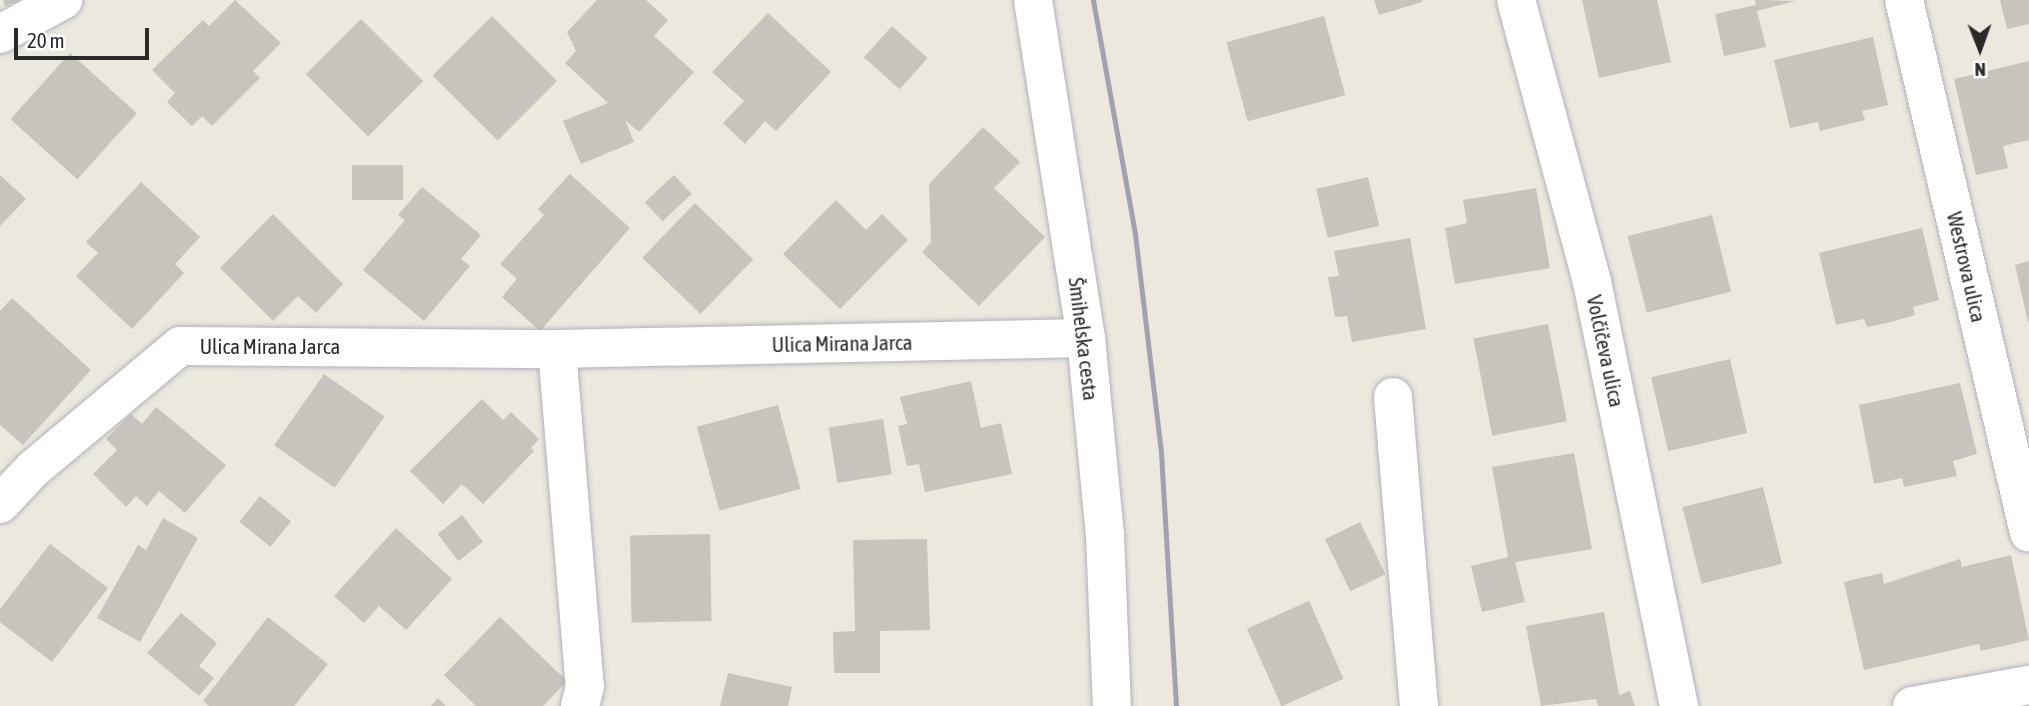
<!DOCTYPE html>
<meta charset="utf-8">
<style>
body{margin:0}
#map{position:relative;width:2029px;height:706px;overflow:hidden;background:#ebe8de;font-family:"Asap Condensed",sans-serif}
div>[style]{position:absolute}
.building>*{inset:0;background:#c6c4bd;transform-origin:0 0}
.roads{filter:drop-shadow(0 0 2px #b1b1bc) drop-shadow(0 0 2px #b1b1bc)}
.minor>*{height:38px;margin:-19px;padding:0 19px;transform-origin:19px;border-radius:19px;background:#fff}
.rail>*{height:5px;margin:-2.5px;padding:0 2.5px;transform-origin:2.5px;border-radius:2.5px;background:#a2a1b2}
span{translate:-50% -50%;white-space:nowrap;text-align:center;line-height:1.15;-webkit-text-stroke:6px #fff;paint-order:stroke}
.street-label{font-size:21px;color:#2a2a2a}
.north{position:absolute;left:1945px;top:14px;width:70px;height:70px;-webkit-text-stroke:5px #fff;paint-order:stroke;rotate:179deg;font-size:19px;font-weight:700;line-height:28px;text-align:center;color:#2a2a2a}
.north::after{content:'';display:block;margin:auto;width:24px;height:32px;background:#2a2a2a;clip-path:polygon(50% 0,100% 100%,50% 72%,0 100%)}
.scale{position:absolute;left:14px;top:28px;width:135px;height:32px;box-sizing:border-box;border:4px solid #2a2a2a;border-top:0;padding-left:9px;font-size:21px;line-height:24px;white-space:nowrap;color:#2a2a2a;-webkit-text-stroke:5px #fff;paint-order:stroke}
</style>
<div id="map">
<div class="building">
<div style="clip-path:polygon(3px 0,20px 0,5px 6px)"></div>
<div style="clip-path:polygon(235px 0,281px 43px,253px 71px,260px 78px,212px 126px,202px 116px,192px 126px,167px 102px,175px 93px,152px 70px,203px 20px,209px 26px)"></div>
<div style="clip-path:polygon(597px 0,646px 0,668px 20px,654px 36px,694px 72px,639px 132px,625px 120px,634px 142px,581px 164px,563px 121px,608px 103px,565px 63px,576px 51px,567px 32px)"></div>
<div style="clip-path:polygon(1374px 0,1422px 0,1422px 2px,1379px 15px)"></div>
<div style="clip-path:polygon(1582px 0,1657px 0,1671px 62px,1599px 78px)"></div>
<div style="clip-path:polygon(1755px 0,1796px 1px,1757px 11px,1766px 47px,1724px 56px,1715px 14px,1756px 5px)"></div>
<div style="clip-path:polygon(2000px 0,2029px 0,2029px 24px,2007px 29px)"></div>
<div style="clip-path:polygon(768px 13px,831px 72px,776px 131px,765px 121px,745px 144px,723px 123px,744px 101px,712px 72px)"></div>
<div style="left:492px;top:16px;width:92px;height:84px;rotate:45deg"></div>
<div style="left:1324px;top:16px;width:82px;height:101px;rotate:75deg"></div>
<div style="left:361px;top:19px;width:88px;height:78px;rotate:45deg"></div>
<div style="left:892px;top:26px;width:48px;height:42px;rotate:42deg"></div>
<div style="clip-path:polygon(1873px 37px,1888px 105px,1862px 111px,1865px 120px,1820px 131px,1818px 122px,1790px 128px,1774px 60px)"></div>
<div style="left:70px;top:53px;width:90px;height:89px;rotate:42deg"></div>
<div style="clip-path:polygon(2029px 61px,2029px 140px,2003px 146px,2008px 168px,1976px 175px,1954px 79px)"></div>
<div style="clip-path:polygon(983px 127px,1020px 162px,994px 188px,1045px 237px,979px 306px,922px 252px,931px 242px,929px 184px)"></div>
<div style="left:352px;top:165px;width:51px;height:35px"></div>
<div style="clip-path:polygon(570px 174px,630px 228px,540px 331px,502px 297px,517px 279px,500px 264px,544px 215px,538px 209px)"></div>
<div style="clip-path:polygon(0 175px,26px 199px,0 226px)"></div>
<div style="left:674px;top:175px;width:26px;height:40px;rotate:47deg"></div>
<div style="left:1368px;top:177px;width:50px;height:53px;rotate:77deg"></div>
<div style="clip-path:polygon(141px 182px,200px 237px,175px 264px,184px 273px,132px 329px,76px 276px,98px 253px,86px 242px)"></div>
<div style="clip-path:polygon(422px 187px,481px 235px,461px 259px,470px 266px,424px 321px,363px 270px,405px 220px,398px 215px)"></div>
<div style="clip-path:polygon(1536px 188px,1550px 268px,1455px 284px,1445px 228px,1467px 223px,1463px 200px)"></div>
<div style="clip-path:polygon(836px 200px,866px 230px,882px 214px,908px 240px,840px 309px,783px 254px)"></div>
<div style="left:695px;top:203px;width:81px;height:76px;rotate:44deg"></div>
<div style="clip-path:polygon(273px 214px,343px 284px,316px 313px,298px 296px,273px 321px,220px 268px)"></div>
<div style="left:1712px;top:215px;width:79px;height:87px;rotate:76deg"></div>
<div style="clip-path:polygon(1922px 228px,1939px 300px,1913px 307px,1915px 315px,1891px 322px,1867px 327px,1864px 319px,1836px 325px,1819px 253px)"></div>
<div style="clip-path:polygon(1410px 238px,1426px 329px,1352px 342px,1347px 316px,1335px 317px,1328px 277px,1339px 276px,1334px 251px)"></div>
<div style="clip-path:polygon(2029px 261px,2029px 322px,2028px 322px,2015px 265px)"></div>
<div style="clip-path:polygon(12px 298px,91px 370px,23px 445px,0 425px,0 311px)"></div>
<div style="left:1548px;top:324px;width:99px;height:76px;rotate:79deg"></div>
<div style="left:1730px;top:359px;width:76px;height:81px;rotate:77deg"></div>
<div style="left:324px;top:374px;width:74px;height:87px;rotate:35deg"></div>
<div style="clip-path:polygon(971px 381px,981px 428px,1001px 423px,1012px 474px,925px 492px,919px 464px,907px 466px,898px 426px,907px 424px,900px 397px)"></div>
<div style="clip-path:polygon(1960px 383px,1977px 454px,1953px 461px,1957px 476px,1904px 487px,1902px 478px,1874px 484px,1859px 405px)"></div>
<div style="clip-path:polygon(482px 399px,503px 420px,511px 412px,539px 439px,531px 448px,534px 451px,483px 504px,462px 484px,443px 504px,410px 471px)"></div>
<div style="left:778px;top:405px;width:87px;height:84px;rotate:75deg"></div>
<div style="clip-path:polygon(156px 407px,226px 465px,185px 513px,159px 491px,147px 506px,136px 496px,126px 507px,93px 474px,117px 450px,106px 439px,131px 414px,142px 424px)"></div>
<div style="left:883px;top:419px;width:56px;height:55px;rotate:81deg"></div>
<div style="clip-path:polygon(1574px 453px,1592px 549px,1515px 562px,1525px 602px,1482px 612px,1471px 566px,1508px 557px,1492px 467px)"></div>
<div style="left:1763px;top:487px;width:79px;height:83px;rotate:76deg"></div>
<div style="left:260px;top:496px;width:40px;height:33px;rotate:39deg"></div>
<div style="left:462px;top:515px;width:34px;height:31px;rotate:52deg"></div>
<div style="clip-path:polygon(163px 518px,198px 538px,140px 642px,97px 618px,138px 545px,146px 550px)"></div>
<div style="left:1360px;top:522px;width:58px;height:39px;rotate:64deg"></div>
<div style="clip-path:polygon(396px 528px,452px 579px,406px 630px,379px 606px,364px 623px,334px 596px)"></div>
<div style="left:710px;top:534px;width:87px;height:80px;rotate:89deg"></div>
<div style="clip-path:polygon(927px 539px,930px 630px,880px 631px,880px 673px,834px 673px,833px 632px,855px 631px,853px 540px)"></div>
<div style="clip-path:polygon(50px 544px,108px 588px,52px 662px,0 622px,0 609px)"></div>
<div style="clip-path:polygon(2011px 555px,2029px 640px,1981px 651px,1979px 644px,1864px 670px,1844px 582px,1882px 573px,1884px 584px,1960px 559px,1962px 567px)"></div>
<div style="left:1309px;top:601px;width:85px;height:68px;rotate:66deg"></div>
<div style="clip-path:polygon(1604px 612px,1619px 695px,1630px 691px,1635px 706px,1598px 706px,1596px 699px,1541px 706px,1526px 626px)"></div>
<div style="clip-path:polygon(181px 613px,217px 643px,199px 666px,214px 678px,199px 696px,147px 653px)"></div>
<div style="clip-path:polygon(268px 617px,328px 664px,294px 706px,209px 706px,203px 701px)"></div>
<div style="clip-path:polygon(500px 617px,567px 681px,543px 706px,476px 706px,444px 675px)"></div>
<div style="clip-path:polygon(728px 673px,792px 687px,788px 706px,720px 706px)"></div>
<div style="clip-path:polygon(438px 698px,446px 706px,431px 706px)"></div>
</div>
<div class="roads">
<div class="minor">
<div style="left:1033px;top:0;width:342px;rotate:81.1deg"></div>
<div style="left:1086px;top:338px;width:198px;rotate:84.5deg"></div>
<div style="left:1105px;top:535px;width:171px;rotate:87.7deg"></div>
<div style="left:1516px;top:0;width:292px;rotate:74.9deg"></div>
<div style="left:1592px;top:282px;width:433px;rotate:78.4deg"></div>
<div style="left:1904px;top:0;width:547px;rotate:76.8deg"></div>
<div style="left:0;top:34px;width:72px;rotate:-28.4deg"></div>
<div style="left:557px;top:349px;width:338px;rotate:85.3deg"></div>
<div style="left:585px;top:686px;width:21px;rotate:104deg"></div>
<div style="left:1393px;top:397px;width:310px;rotate:85.2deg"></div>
<div style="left:0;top:504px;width:48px;rotate:-46.7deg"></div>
<div style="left:33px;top:469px;width:192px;rotate:-39.9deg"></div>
<div style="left:180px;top:346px;width:377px;rotate:0.5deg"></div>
<div style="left:557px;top:349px;width:529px;rotate:-1.19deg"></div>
<div style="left:1912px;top:706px;width:119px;rotate:-10.2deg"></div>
</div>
</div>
<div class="rail">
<div style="left:1093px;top:0;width:238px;rotate:79.8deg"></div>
<div style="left:1135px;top:234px;width:221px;rotate:83.2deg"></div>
<div style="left:1161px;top:453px;width:253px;rotate:86.6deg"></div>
</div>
<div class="street-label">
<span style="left:1967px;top:267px;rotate:77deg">Westrova ulica</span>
<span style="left:1084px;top:339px;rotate:83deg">Šmihelska cesta</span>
<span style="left:842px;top:343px;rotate:-1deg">Ulica Mirana Jarca</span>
<span style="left:270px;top:346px">Ulica Mirana Jarca</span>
<span style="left:1606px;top:351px;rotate:78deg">Volčičeva ulica</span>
</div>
<div class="north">N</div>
<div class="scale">20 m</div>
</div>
